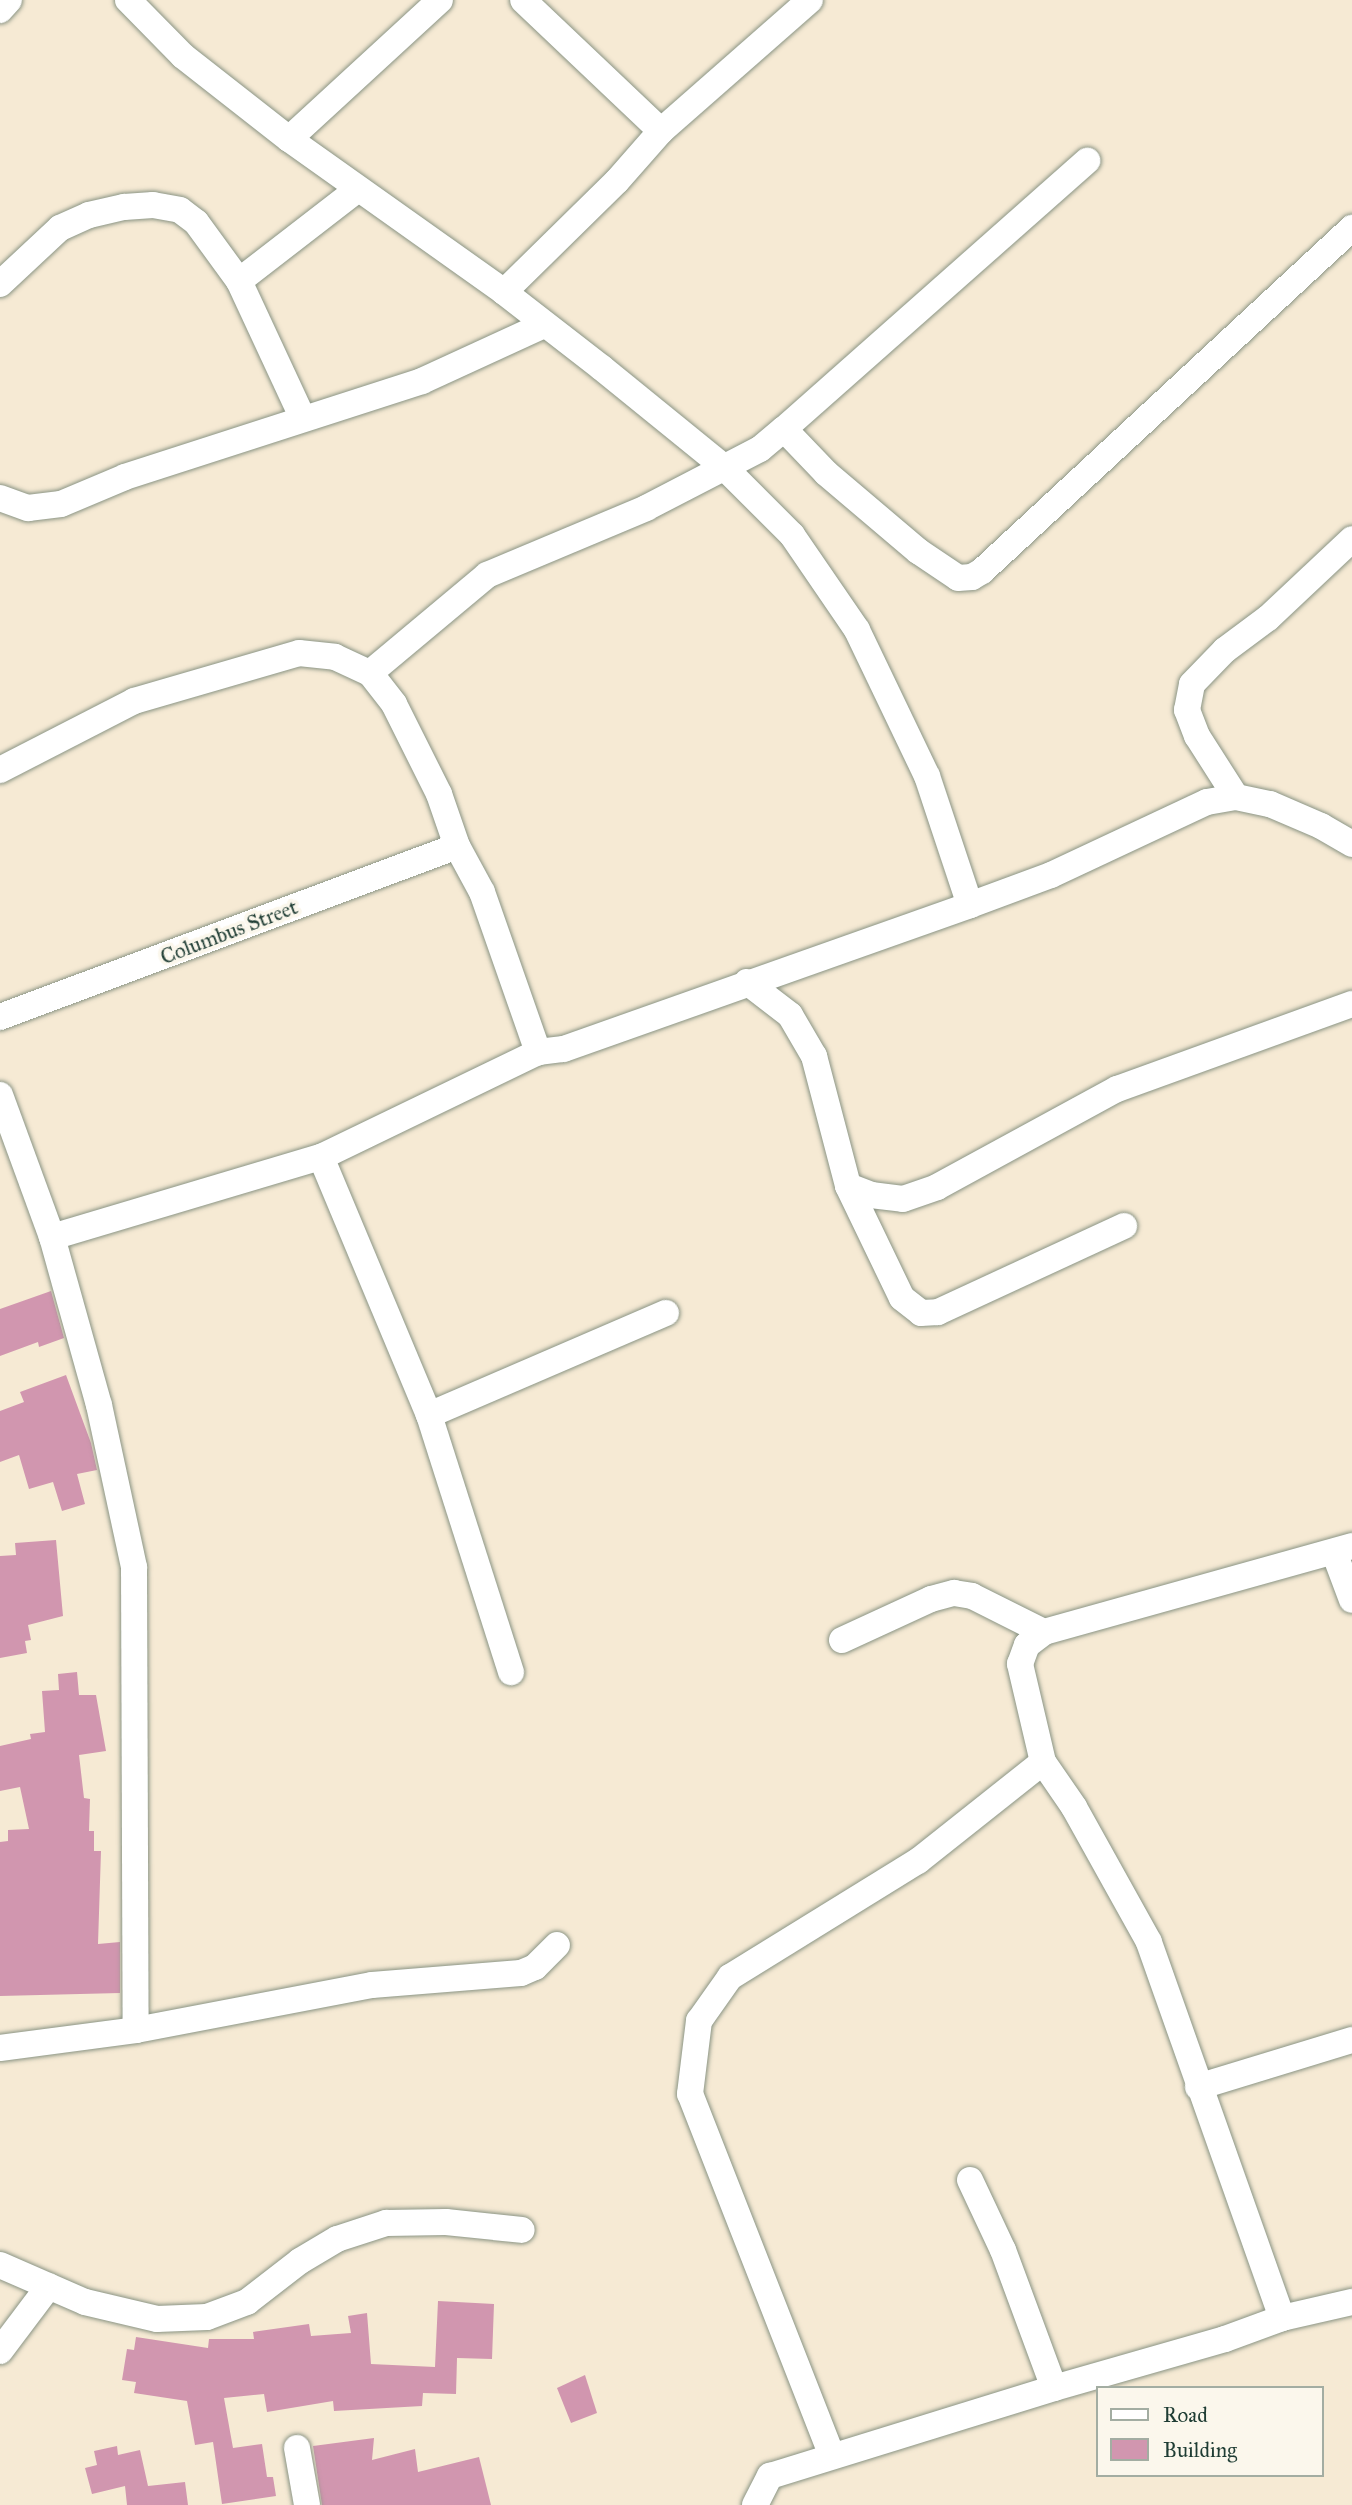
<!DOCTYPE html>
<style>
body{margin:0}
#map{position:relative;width:1352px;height:2505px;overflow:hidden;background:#f6ead4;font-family:"IM FELL Great Primer",serif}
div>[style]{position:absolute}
.building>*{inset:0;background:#d196af}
.roads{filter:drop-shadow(0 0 2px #8a9484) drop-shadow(0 0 2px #8a9484)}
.minor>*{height:26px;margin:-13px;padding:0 13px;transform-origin:13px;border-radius:13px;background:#fff}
span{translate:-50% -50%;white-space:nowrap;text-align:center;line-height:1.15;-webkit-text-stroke:7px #fbf7ec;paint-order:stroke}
.street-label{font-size:21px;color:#1f3d34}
.legend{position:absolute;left:1096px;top:2386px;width:228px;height:91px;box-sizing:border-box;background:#fbf7ec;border:2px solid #a3ada2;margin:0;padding:9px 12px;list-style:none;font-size:21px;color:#1f3d34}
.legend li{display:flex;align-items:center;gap:14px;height:35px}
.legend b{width:35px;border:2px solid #a3ada2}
</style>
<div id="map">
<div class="building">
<div style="clip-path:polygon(51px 1291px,64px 1338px,39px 1347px,38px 1342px,0 1356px,0 1309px)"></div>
<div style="clip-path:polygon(66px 1375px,91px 1443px,97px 1470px,77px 1474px,85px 1504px,62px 1511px,53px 1482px,29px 1489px,19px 1455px,0 1462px,0 1411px,24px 1402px,20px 1392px)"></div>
<div style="clip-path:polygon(56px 1540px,63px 1616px,28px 1625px,31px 1640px,25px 1641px,27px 1653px,0 1658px,0 1556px,16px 1555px,15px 1543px)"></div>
<div style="clip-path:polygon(77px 1672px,79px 1695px,96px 1695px,106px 1751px,79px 1755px,84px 1798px,90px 1799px,89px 1831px,94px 1831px,94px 1851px,101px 1851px,98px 1944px,120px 1942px,120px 1993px,0 1996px,0 1842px,8px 1841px,8px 1830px,29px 1829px,20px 1787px,0 1791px,0 1746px,31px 1739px,30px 1734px,45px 1732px,42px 1691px,59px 1690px,58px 1674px)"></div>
<div style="clip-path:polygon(438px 2301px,494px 2304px,492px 2359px,457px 2358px,456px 2394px,423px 2393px,422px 2406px,334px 2411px,333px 2401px,267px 2412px,264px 2394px,224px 2398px,233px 2448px,262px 2444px,267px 2477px,273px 2477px,276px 2496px,222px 2504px,213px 2442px,195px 2445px,187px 2401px,134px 2393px,136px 2382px,122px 2380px,127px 2349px,134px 2350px,136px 2337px,208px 2348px,209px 2339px,254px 2339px,253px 2332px,309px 2324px,311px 2336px,351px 2333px,348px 2316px,367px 2313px,371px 2364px,435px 2367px)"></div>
<div style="clip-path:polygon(585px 2375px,597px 2413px,571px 2423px,557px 2388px)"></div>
<div style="clip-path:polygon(374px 2438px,372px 2460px,415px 2449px,418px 2472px,479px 2457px,491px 2505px,322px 2505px,313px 2446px)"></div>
<div style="clip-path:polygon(117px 2446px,118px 2455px,140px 2450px,148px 2486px,185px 2482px,188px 2505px,127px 2505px,125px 2486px,92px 2494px,85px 2468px,97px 2465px,94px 2451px)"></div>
</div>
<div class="roads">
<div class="minor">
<div style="left:128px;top:0;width:78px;rotate:45.5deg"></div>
<div style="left:183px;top:56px;width:135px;rotate:38.1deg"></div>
<div style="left:289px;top:139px;width:264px;rotate:35.4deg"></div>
<div style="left:504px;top:292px;width:124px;rotate:37.8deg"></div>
<div style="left:602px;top:368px;width:159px;rotate:39.1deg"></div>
<div style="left:725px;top:468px;width:95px;rotate:45deg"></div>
<div style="left:792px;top:535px;width:115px;rotate:55.6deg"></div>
<div style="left:857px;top:630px;width:162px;rotate:64.4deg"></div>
<div style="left:927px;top:776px;width:136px;rotate:71.6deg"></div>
<div style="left:0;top:10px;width:13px;rotate:-48deg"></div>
<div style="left:661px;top:131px;width:198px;rotate:-41.3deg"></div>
<div style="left:289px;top:139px;width:205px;rotate:-42.6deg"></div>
<div style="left:239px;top:281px;width:150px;rotate:-37.7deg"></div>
<div style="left:0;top:284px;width:82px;rotate:-43deg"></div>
<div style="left:60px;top:228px;width:32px;rotate:-24deg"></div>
<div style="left:89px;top:215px;width:36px;rotate:-13deg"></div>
<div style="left:124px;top:207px;width:29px;rotate:-4deg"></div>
<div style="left:153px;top:205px;width:27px;rotate:10deg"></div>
<div style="left:180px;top:210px;width:20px;rotate:37deg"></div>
<div style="left:196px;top:222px;width:73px;rotate:53.9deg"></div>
<div style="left:239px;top:281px;width:150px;rotate:65.1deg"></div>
<div style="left:504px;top:292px;width:158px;rotate:-44.5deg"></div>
<div style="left:617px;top:181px;width:67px;rotate:-48.7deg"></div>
<div style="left:661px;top:131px;width:190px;rotate:-136.5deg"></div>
<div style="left:784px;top:429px;width:405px;rotate:-41.5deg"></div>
<div style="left:0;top:498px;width:30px;rotate:20deg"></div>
<div style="left:28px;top:508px;width:33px;rotate:-7deg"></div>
<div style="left:61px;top:504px;width:69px;rotate:-22.9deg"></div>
<div style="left:125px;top:477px;width:312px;rotate:-17.9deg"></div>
<div style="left:422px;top:381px;width:134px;rotate:-24.7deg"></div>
<div style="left:370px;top:673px;width:153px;rotate:-39.9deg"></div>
<div style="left:487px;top:575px;width:173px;rotate:-22.8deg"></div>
<div style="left:646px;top:508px;width:128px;rotate:-27.4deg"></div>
<div style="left:760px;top:449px;width:31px;rotate:-40deg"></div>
<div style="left:784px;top:429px;width:61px;rotate:46.3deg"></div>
<div style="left:826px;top:473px;width:121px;rotate:40.3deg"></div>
<div style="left:918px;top:551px;width:48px;rotate:34deg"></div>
<div style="left:958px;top:578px;width:14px;rotate:-4deg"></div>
<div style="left:972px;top:577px;width:12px;rotate:-31deg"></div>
<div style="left:982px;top:571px;width:505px;rotate:-42.83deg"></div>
<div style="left:0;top:770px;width:151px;rotate:-27.2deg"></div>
<div style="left:134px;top:701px;width:172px;rotate:-16.2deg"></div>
<div style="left:299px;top:653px;width:36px;rotate:6deg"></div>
<div style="left:335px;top:657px;width:38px;rotate:25deg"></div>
<div style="left:370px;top:673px;width:39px;rotate:52deg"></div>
<div style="left:394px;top:704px;width:101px;rotate:63.4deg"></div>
<div style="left:439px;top:794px;width:55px;rotate:70.9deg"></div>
<div style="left:457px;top:846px;width:52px;rotate:61.5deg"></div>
<div style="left:482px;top:892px;width:170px;rotate:70.7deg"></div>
<div style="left:1236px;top:797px;width:72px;rotate:-122.6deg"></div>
<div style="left:1197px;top:736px;width:28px;rotate:-111deg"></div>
<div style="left:1187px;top:710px;width:26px;rotate:-79deg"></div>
<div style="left:1192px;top:684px;width:47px;rotate:-45.9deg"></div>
<div style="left:1225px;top:650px;width:54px;rotate:-36.7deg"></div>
<div style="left:1268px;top:618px;width:115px;rotate:-43.2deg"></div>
<div style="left:747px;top:982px;width:54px;rotate:37.5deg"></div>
<div style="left:790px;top:1015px;width:48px;rotate:59.7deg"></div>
<div style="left:814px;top:1056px;width:134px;rotate:75.3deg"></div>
<div style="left:848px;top:1186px;width:124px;rotate:64.3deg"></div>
<div style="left:902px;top:1298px;width:24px;rotate:38deg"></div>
<div style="left:921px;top:1313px;width:17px;rotate:-3deg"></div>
<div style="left:938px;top:1312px;width:205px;rotate:-24.8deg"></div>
<div style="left:0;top:1017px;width:488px;rotate:-20.5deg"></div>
<div style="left:0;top:1095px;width:151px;rotate:69.9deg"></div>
<div style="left:52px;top:1237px;width:174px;rotate:74.4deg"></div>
<div style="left:99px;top:1405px;width:166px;rotate:77.8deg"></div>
<div style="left:134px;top:1567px;width:463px;rotate:89.8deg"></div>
<div style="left:321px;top:1157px;width:280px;rotate:67.3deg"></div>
<div style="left:429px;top:1415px;width:270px;rotate:72.3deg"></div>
<div style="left:848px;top:1186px;width:25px;rotate:21deg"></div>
<div style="left:871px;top:1195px;width:32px;rotate:7deg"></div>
<div style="left:903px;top:1199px;width:36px;rotate:-19deg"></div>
<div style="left:937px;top:1187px;width:205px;rotate:-28.6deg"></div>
<div style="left:1117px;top:1089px;width:250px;rotate:-19.9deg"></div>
<div style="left:52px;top:1237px;width:281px;rotate:-16.6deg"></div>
<div style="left:321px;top:1157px;width:241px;rotate:-25.8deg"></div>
<div style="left:538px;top:1052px;width:26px;rotate:-7deg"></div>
<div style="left:564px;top:1049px;width:431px;rotate:-19.5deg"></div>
<div style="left:970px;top:905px;width:86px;rotate:-20.3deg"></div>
<div style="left:1051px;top:875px;width:172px;rotate:-25.1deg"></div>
<div style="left:1207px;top:802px;width:29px;rotate:-10deg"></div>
<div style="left:1236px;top:797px;width:35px;rotate:12deg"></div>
<div style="left:1270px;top:804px;width:56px;rotate:23.3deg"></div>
<div style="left:1321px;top:826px;width:36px;rotate:30deg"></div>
<div style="left:429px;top:1415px;width:258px;rotate:-23.3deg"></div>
<div style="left:1334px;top:1552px;width:51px;rotate:69.4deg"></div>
<div style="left:842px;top:1640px;width:98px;rotate:-24.7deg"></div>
<div style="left:931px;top:1599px;width:24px;rotate:-15deg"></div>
<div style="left:954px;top:1593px;width:18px;rotate:9deg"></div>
<div style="left:972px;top:1596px;width:80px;rotate:26.6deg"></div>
<div style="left:0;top:2048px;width:137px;rotate:-7.5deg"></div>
<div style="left:136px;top:2030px;width:240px;rotate:-10.8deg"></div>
<div style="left:372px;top:1985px;width:149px;rotate:-4.6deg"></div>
<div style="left:521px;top:1973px;width:15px;rotate:-23deg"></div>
<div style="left:535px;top:1967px;width:31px;rotate:-45deg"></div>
<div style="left:1198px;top:2087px;width:161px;rotate:-17deg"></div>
<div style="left:970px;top:2180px;width:77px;rotate:64.8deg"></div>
<div style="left:1003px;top:2250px;width:147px;rotate:69.7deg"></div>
<div style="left:0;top:2265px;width:93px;rotate:23.5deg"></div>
<div style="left:85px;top:2302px;width:74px;rotate:13.3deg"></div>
<div style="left:157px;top:2319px;width:50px;rotate:-2.3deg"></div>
<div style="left:207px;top:2317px;width:43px;rotate:-20.6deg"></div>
<div style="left:247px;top:2302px;width:67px;rotate:-37.7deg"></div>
<div style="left:300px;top:2261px;width:43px;rotate:-30.7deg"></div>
<div style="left:337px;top:2239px;width:52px;rotate:-18.1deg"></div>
<div style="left:386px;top:2223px;width:60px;rotate:-1deg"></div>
<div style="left:446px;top:2222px;width:76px;rotate:6deg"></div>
<div style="left:1282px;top:2318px;width:72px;rotate:-12.9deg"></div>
<div style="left:0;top:2351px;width:81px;rotate:-53deg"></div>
<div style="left:297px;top:2448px;width:58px;rotate:80deg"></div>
<div style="left:832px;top:2456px;width:389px;rotate:-111.4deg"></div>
<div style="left:690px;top:2094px;width:74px;rotate:-83deg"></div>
<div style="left:699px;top:2021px;width:54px;rotate:-54.8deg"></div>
<div style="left:730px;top:1977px;width:221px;rotate:-31.7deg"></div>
<div style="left:918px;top:1861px;width:159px;rotate:-38.4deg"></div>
<div style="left:755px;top:2505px;width:33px;rotate:-63deg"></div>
<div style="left:770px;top:2476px;width:297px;rotate:-17.2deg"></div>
<div style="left:1054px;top:2388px;width:178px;rotate:-16deg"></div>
<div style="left:1225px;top:2339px;width:61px;rotate:-20.2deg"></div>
<div style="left:1282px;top:2318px;width:399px;rotate:-109.5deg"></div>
<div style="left:1149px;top:1942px;width:154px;rotate:-119.1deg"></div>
<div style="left:1074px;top:1807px;width:55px;rotate:-124.6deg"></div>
<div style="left:1043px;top:1762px;width:101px;rotate:-103.2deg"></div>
<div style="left:1020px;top:1664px;width:20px;rotate:-70deg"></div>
<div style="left:1027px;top:1645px;width:21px;rotate:-37deg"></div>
<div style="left:1044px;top:1632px;width:320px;rotate:-15.6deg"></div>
</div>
</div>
<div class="street-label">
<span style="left:229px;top:932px;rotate:-21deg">Columbus Street</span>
</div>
<ul class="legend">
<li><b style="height:9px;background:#fff"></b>Road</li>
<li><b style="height:19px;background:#d196af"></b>Building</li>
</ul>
</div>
